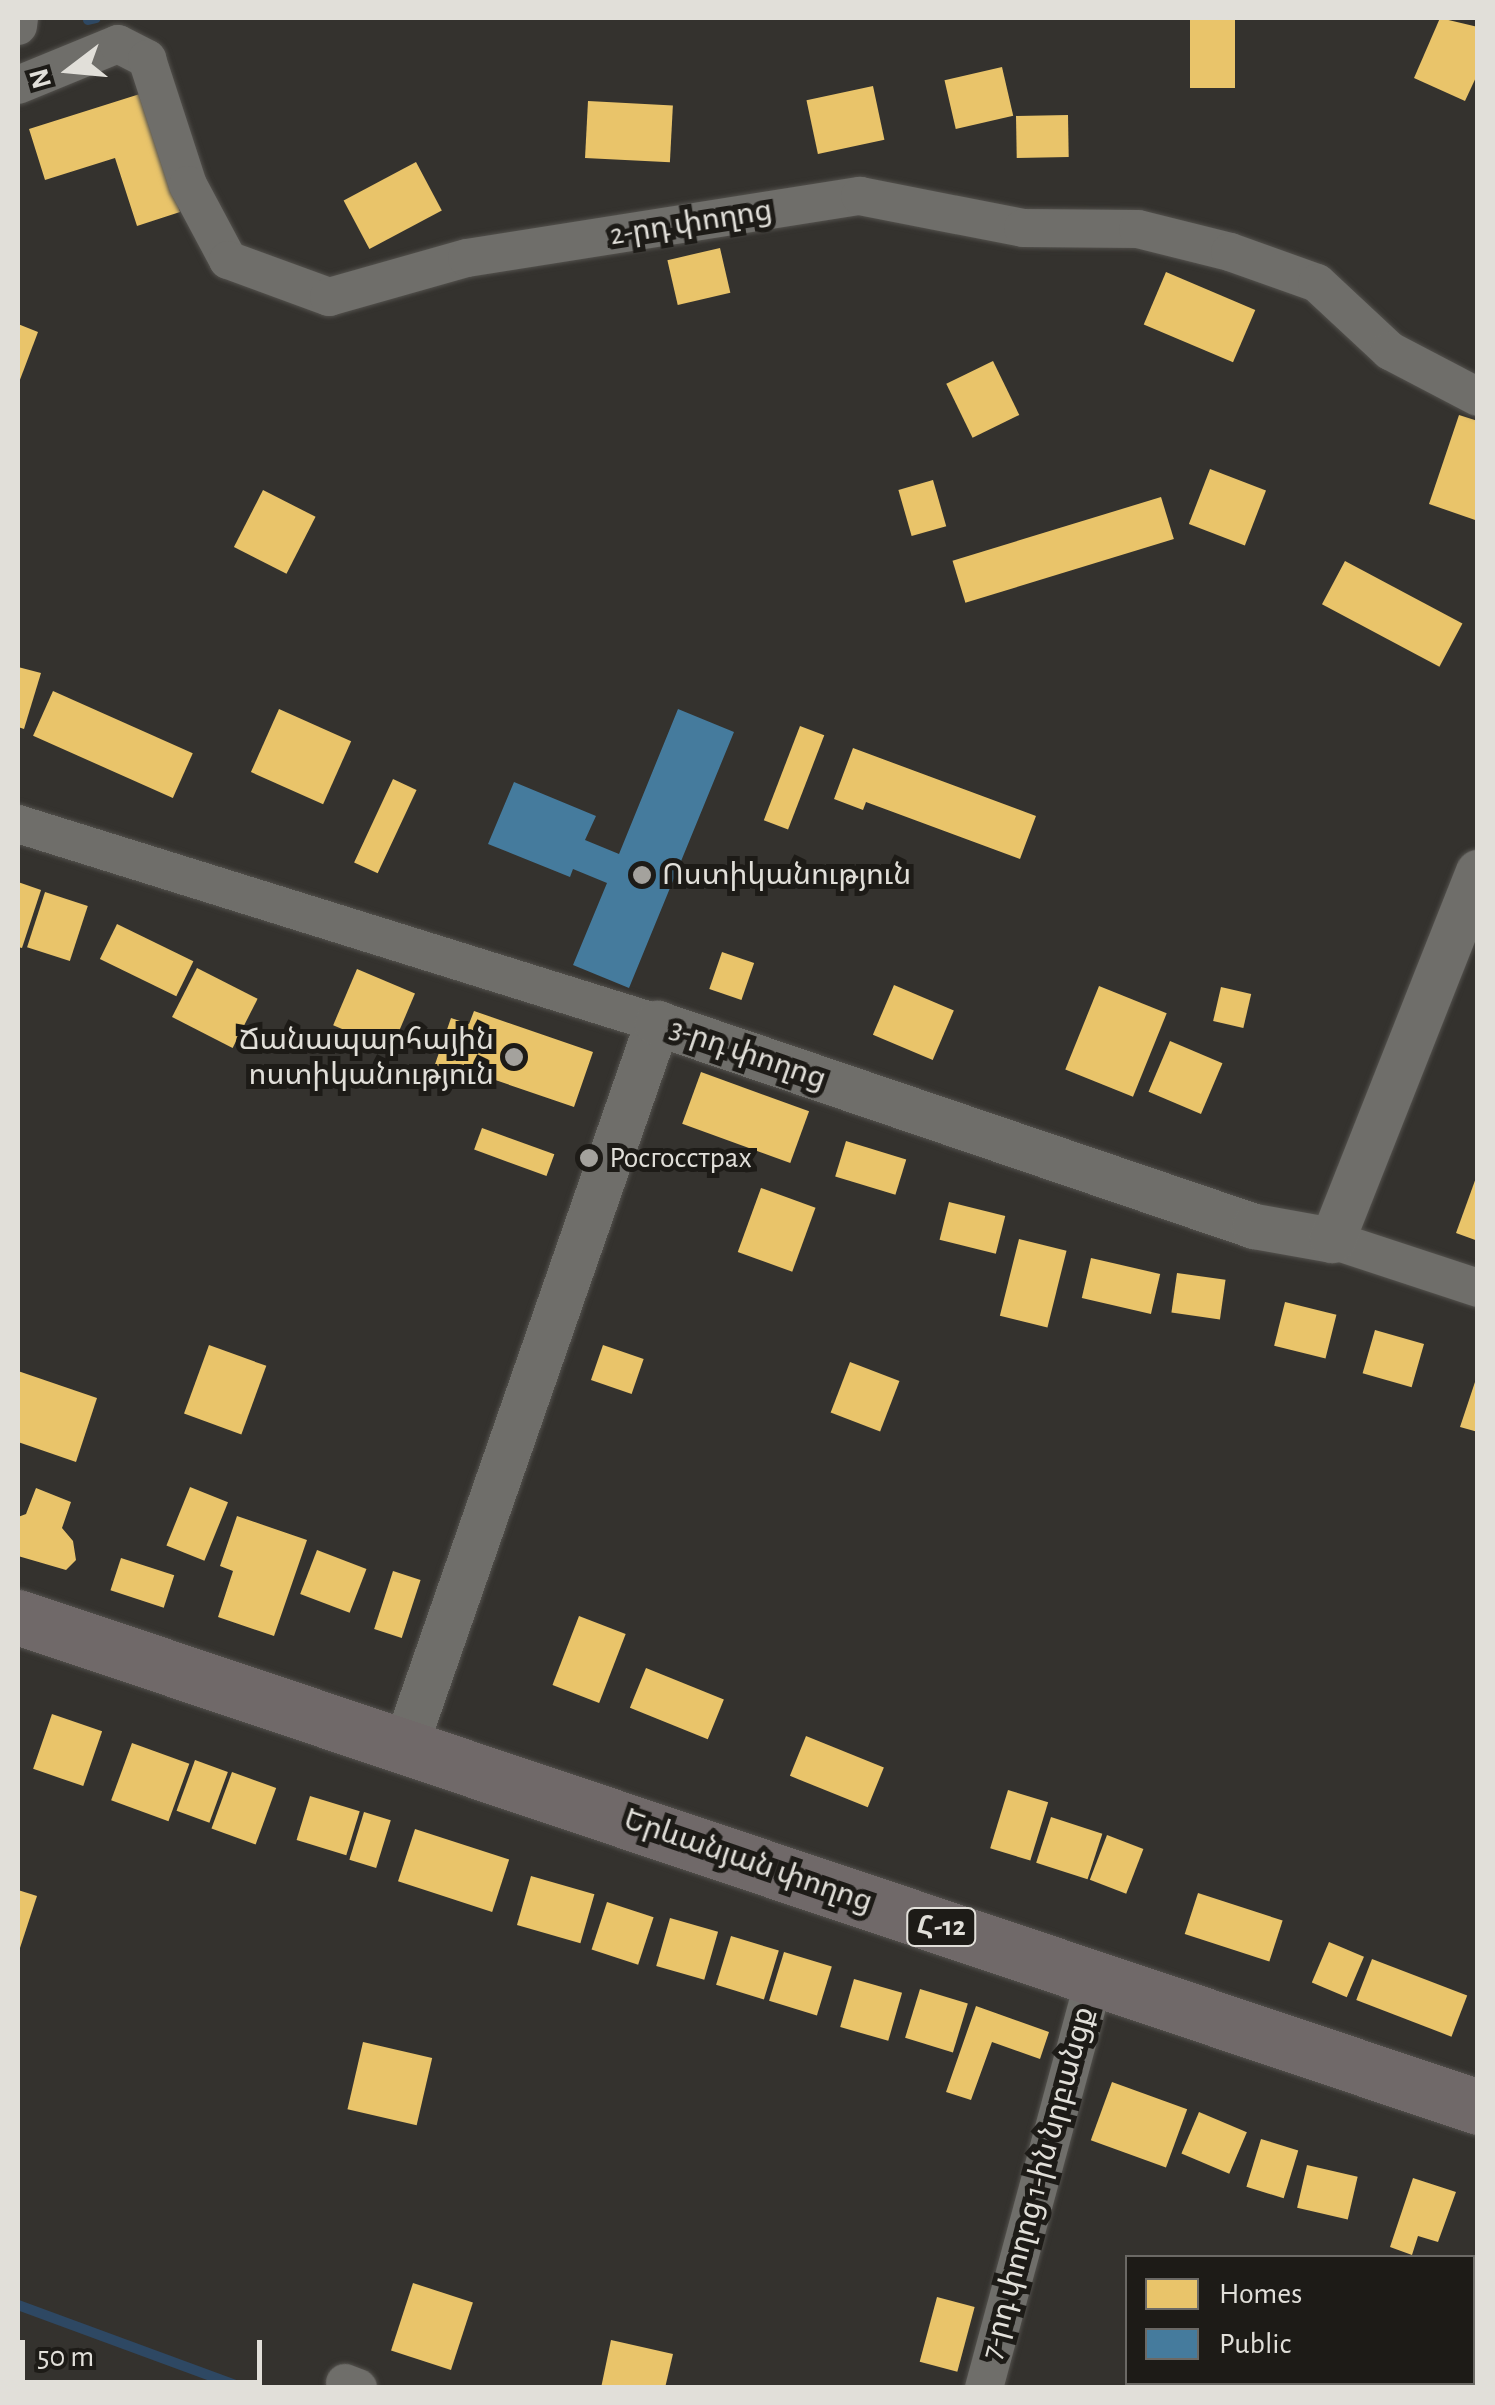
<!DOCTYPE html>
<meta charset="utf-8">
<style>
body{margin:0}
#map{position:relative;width:1495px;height:2405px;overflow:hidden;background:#34322e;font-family:"Alegreya Sans","Noto Sans Armenian",sans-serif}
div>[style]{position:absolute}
.homes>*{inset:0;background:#e9c46a;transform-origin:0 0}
.public>*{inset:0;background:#457b9d}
.stream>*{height:10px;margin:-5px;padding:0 5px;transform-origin:5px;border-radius:5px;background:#2e4863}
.roads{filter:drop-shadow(0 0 2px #53514d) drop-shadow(0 0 2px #53514d)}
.minor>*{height:38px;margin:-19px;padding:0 19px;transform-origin:19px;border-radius:19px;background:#6f6e6a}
.tertiary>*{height:45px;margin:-22.5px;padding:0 22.5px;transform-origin:22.5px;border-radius:22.5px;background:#6f6e6a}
.primary>*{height:55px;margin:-27.5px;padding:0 27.5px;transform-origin:27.5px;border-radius:27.5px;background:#706969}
.dots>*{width:28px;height:28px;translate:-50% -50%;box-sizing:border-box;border:5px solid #1d1b17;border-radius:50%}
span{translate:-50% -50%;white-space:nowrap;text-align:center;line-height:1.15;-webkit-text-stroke:10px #1d1b17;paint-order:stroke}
.shield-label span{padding:2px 8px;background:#1d1b17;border:2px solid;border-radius:8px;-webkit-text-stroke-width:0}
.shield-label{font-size:28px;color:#e1dfd9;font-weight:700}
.street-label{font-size:30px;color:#e1dfd9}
.poi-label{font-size:30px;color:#e1dfd9}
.left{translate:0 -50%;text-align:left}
.right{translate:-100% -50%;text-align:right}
.frame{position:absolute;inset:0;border:20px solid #e1dfd9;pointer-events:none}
.legend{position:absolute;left:1125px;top:2255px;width:350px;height:130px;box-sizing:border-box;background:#1d1b17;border:2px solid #6b6965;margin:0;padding:12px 18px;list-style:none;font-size:30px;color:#e1dfd9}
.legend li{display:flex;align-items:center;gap:20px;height:50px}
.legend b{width:50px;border:2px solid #6b6965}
.north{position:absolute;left:20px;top:20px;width:100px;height:100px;-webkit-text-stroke:8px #1d1b17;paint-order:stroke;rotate:254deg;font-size:28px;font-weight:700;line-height:40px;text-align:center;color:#e1dfd9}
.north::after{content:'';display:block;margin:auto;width:35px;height:45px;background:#e1dfd9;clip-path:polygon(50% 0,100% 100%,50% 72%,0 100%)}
.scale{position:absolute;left:20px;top:2340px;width:242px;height:45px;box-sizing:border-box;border:5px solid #e1dfd9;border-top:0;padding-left:12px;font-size:30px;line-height:35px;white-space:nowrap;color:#e1dfd9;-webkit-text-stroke:8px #1d1b17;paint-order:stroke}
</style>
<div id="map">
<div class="homes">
<div style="left:1190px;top:18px;width:45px;height:70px"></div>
<div style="clip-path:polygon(1440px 18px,1478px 27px,1478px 73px,1465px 101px,1414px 78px)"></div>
<div style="left:1002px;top:67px;width:50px;height:59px;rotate:77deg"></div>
<div style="left:873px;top:86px;width:55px;height:68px;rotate:78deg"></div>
<div style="clip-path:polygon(143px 93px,180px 212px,137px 226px,115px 158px,45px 180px,29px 129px)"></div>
<div style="left:588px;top:101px;width:85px;height:57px;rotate:3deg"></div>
<div style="left:1068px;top:115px;width:42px;height:52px;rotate:89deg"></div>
<div style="left:416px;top:162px;width:55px;height:82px;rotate:62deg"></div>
<div style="left:720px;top:248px;width:46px;height:54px;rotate:77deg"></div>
<div style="left:1166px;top:272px;width:97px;height:57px;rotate:23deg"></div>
<div style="clip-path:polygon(18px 324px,38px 332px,18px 385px)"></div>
<div style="left:993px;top:361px;width:60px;height:52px;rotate:64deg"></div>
<div style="clip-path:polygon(1459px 415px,1478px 421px,1478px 521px,1429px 504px)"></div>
<div style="left:1210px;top:469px;width:60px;height:59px;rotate:21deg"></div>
<div style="left:933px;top:480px;width:48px;height:36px;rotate:74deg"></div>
<div style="left:263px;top:490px;width:59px;height:64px;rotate:27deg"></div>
<div style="left:1161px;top:497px;width:44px;height:218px;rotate:73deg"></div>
<div style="left:1345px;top:561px;width:133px;height:49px;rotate:28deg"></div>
<div style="clip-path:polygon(18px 667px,41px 673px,24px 729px,18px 727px)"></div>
<div style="left:53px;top:691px;width:153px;height:49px;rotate:24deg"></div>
<div style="left:279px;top:709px;width:79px;height:69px;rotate:24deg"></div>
<div style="left:800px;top:726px;width:26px;height:101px;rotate:21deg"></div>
<div style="clip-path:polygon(853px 748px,1036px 816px,1020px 859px,866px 802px,863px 810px,834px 799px)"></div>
<div style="left:393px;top:779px;width:26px;height:92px;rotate:25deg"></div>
<div style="clip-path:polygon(18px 882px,41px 890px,22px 948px,18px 947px)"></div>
<div style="left:45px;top:892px;width:45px;height:58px;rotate:18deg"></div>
<div style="left:117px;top:924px;width:85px;height:39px;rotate:26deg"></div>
<div style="left:722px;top:952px;width:34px;height:39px;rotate:19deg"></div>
<div style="left:197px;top:968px;width:68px;height:55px;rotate:27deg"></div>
<div style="left:357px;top:969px;width:63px;height:61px;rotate:23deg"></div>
<div style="left:894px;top:985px;width:65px;height:54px;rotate:23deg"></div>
<div style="left:1099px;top:986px;width:73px;height:90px;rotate:22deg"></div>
<div style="left:1221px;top:987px;width:31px;height:35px;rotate:13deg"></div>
<div style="clip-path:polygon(474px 1011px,593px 1052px,574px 1107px,460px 1068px,456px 1078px,433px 1070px,451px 1018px,469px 1024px)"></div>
<div style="left:1170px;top:1041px;width:57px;height:55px;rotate:23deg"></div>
<div style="left:701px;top:1072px;width:115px;height:55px;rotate:20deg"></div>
<div style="left:482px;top:1128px;width:77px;height:23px;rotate:20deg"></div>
<div style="left:846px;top:1141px;width:63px;height:37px;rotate:17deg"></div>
<div style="clip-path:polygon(1477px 1175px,1478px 1175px,1478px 1241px,1456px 1233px)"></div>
<div style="left:761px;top:1188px;width:58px;height:68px;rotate:20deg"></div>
<div style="left:949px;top:1202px;width:58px;height:39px;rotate:14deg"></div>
<div style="left:1019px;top:1239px;width:49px;height:79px;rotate:14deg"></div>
<div style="left:1091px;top:1258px;width:71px;height:41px;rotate:13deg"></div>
<div style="left:1177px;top:1273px;width:49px;height:40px;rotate:8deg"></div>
<div style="left:1285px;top:1302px;width:53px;height:45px;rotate:14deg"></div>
<div style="left:1375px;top:1330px;width:51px;height:45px;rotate:16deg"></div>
<div style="left:209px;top:1345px;width:61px;height:73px;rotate:20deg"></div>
<div style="left:603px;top:1345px;width:43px;height:37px;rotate:19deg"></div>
<div style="left:850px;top:1362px;width:53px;height:54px;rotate:21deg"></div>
<div style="clip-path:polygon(18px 1371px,97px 1398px,76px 1462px,18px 1442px)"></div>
<div style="clip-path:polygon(1478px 1373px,1478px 1432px,1460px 1427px)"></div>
<div style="left:190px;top:1487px;width:41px;height:63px;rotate:22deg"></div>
<div style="clip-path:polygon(36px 1488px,71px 1502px,62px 1528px,73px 1541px,76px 1560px,66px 1570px,18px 1556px,18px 1517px,26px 1514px)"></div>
<div style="clip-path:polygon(237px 1516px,307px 1540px,274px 1636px,218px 1617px,233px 1571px,220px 1566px)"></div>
<div style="left:317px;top:1550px;width:53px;height:47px;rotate:21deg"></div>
<div style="left:121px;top:1558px;width:56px;height:34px;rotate:18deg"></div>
<div style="left:393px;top:1571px;width:29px;height:61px;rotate:18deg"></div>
<div style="left:579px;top:1616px;width:50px;height:74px;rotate:21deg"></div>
<div style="left:646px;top:1668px;width:84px;height:43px;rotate:22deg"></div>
<div style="left:52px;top:1714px;width:53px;height:58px;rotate:19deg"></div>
<div style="left:806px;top:1736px;width:84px;height:43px;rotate:22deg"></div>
<div style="left:132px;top:1743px;width:61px;height:61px;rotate:20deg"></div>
<div style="left:195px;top:1760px;width:35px;height:54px;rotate:20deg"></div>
<div style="left:232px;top:1772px;width:47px;height:60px;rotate:20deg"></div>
<div style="left:1008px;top:1790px;width:42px;height:61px;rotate:17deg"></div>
<div style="left:310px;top:1796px;width:52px;height:46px;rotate:17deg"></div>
<div style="left:364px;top:1812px;width:28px;height:50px;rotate:17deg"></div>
<div style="left:1051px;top:1817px;width:54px;height:48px;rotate:18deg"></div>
<div style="left:415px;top:1829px;width:99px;height:55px;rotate:18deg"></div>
<div style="left:1107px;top:1835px;width:39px;height:48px;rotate:21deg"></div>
<div style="left:531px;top:1876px;width:66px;height:51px;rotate:16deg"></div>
<div style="clip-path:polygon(18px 1890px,37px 1896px,18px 1954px)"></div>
<div style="left:1198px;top:1893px;width:89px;height:43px;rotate:18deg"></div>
<div style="left:607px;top:1902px;width:49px;height:50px;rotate:18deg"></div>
<div style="left:670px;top:1918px;width:50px;height:50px;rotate:16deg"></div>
<div style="left:731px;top:1936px;width:50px;height:51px;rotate:17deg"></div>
<div style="left:1329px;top:1942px;width:38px;height:44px;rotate:23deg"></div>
<div style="left:784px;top:1952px;width:50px;height:51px;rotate:17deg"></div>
<div style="left:1372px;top:1959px;width:102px;height:44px;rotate:21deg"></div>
<div style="left:854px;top:1979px;width:50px;height:50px;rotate:16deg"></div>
<div style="left:920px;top:1989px;width:50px;height:51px;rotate:17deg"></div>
<div style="clip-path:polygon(976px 2006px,1049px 2032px,1040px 2059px,992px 2042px,971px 2100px,946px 2092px)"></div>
<div style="left:363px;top:2042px;width:71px;height:69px;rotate:13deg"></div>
<div style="left:1112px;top:2082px;width:80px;height:62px;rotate:20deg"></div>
<div style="left:1199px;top:2112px;width:52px;height:45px;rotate:23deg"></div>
<div style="left:1261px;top:2139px;width:39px;height:50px;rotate:17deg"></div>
<div style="left:1307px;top:2165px;width:52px;height:44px;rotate:13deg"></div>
<div style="clip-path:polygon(1413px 2178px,1456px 2192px,1438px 2242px,1418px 2236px,1412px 2255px,1390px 2247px)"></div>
<div style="left:413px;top:2283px;width:63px;height:71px;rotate:18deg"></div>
<div style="left:937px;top:2297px;width:39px;height:67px;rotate:15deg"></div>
<div style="clip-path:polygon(611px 2340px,673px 2354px,665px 2388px,601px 2388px)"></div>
</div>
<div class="public">
<div style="clip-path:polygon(678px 709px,734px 732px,629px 988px,573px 965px,607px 883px,573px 869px,570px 877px,488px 844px,514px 782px,596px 816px,585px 840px,619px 854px)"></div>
</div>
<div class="stream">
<div style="left:88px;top:20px;width:8px;rotate:-14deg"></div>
<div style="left:18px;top:2305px;width:241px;rotate:20.2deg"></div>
</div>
<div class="roads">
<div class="minor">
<div style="left:18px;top:26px;width:8px;rotate:-83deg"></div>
<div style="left:18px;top:85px;width:108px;rotate:-22.3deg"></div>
<div style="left:118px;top:44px;width:33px;rotate:27deg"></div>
<div style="left:147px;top:59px;width:133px;rotate:72deg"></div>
<div style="left:188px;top:185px;width:85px;rotate:61.9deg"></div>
<div style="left:228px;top:260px;width:108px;rotate:20.1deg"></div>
<div style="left:329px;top:297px;width:143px;rotate:-15.8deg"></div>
<div style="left:467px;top:258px;width:398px;rotate:-9deg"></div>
<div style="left:860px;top:196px;width:166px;rotate:11.1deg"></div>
<div style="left:1023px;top:228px;width:115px;rotate:0.5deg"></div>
<div style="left:1138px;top:229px;width:95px;rotate:14deg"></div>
<div style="left:1230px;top:252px;width:92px;rotate:19.6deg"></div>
<div style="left:1317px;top:283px;width:100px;rotate:43deg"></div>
<div style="left:1390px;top:351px;width:99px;rotate:27.6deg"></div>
<div style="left:18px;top:824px;width:669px;rotate:17.3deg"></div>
<div style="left:1332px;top:1240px;width:154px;rotate:18.2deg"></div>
<div style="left:345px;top:2383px;width:14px;rotate:21deg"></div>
<div style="left:984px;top:2388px;width:425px;rotate:-74.9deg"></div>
</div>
<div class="tertiary">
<div style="left:405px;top:1746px;width:766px;rotate:-70.78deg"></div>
<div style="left:657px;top:1023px;width:631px;rotate:18.78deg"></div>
<div style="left:1254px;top:1226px;width:79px;rotate:10.2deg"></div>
<div style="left:1332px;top:1240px;width:396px;rotate:-68.4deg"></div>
</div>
<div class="primary">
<div style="left:18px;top:1617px;width:1540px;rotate:18.55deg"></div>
</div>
</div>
<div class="dots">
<div style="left:642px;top:875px;background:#a4a29d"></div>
<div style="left:514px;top:1057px;background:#a4a29d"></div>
<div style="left:589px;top:1158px;background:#a4a29d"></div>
</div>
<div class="shield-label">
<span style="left:941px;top:1927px">Հ-12</span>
</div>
<div class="street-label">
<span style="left:691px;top:223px;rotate:-9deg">2-րդ փողոց</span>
<span style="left:748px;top:1054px;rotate:19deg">3-րդ փողոց</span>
<span style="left:748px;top:1861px;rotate:19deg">Երևանյան փողոց</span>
<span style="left:1038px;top:2183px;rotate:-75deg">7-րդ փողոց 1-ին նրբանցք</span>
</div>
<div class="poi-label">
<span class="left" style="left:662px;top:875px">Ոստիկանություն</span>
<span class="right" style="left:494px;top:1057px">Ճանապարհային<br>ոստիկանություն</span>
<span class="left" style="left:609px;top:1158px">Росгосстрах</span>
</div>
<div class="frame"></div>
<ul class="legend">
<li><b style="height:28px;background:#e9c46a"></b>Homes</li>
<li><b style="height:28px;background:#457b9d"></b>Public</li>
</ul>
<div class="north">N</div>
<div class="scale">50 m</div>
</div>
